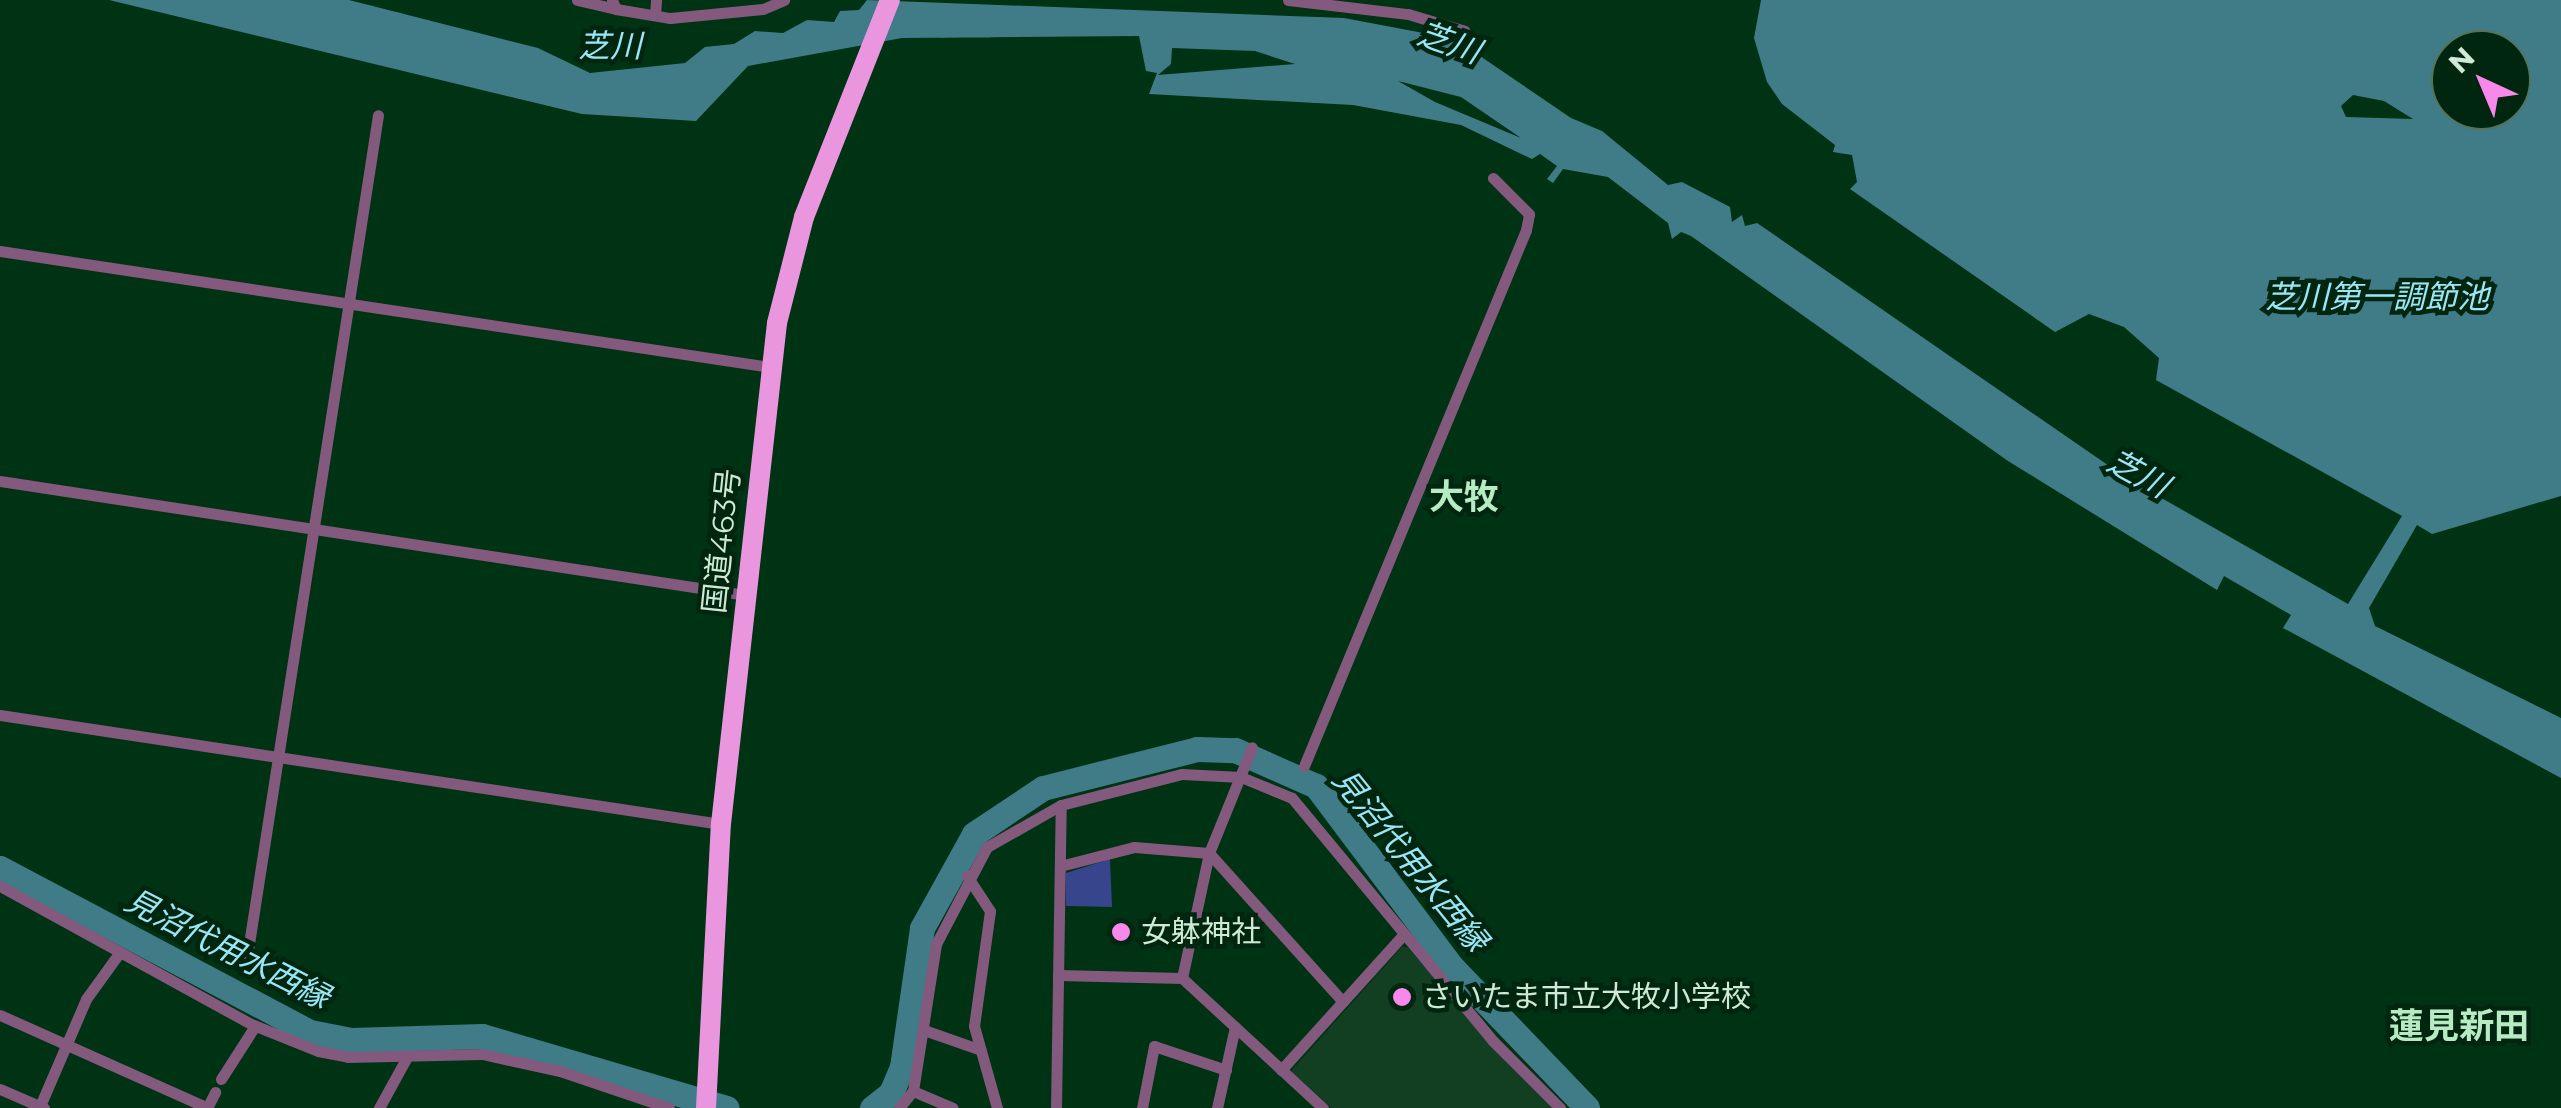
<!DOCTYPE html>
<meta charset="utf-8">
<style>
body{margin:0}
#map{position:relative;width:2561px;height:1108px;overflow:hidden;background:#003214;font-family:Montserrat,"Noto Sans JP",sans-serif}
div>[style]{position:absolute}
.built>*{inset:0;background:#123e22}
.green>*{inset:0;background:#37458d}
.water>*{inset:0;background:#3f7c88}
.river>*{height:25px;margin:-12.5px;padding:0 12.5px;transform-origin:12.5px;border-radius:12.5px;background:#3f7c88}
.minor>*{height:11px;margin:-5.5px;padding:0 5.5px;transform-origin:5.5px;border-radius:5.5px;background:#83597d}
.trunk>*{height:20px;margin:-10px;padding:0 10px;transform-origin:10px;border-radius:10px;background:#ea96de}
.dots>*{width:28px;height:28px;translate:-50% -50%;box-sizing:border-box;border:5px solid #01260f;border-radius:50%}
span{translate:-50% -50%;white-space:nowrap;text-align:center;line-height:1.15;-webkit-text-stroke:9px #01260f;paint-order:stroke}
.street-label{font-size:30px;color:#cfe9d5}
.poi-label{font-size:30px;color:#cfe9d5}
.left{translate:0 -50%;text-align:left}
.water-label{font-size:32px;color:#9ae6f6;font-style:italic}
.quarter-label{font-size:35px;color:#b7ebc4;font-weight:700}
.north{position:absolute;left:2431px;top:30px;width:100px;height:100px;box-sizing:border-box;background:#01260f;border:2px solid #53745e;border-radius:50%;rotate:316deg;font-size:28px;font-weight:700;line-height:40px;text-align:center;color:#cfe9d5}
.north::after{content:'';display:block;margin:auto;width:35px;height:45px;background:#f888ea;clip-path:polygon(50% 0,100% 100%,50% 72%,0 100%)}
</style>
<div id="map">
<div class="built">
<div style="clip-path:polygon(1402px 947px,1407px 947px,1552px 1108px,1332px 1108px,1291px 1071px)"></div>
</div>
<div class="green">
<div style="clip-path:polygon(1110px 859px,1112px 907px,1066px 906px,1066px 873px)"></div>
</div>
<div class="water">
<div style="clip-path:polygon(evenodd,109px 0,349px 0,538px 48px,590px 73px,685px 63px,705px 47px,734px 44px,755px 31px,783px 33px,807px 20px,834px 22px,840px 11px,859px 10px,867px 0,1344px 18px,1455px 39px,1571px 118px,1602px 131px,1668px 185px,1682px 182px,1730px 207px,1732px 222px,1742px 215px,1745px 226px,1757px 223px,2128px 479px,2348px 604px,2402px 516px,2156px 380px,2159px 358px,2124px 327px,2089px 314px,2055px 332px,1850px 189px,1857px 182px,1852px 155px,1833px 152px,1835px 145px,1782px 104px,1767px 82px,1754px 38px,1761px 0,2561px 0,2561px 496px,2432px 534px,2417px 525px,2369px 608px,2375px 626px,2561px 718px,2561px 778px,2283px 628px,2291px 615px,2224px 576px,2217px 590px,2008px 461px,1691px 236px,1681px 232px,1672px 239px,1668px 223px,1608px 177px,1563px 169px,1553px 183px,1547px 179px,1557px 166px,1540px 154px,1532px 159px,1461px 125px,1353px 105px,1149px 94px,1157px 73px,1146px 71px,1139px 36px,902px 38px,748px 66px,696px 121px,582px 114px,109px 0,1172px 48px,1255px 51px,1295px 64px,1158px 75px,1171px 64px,1172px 48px,109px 0,2451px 50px,2511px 50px,2511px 110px,2451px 110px,2451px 50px,109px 0,1398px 81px,1461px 97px,1521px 138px,1435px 102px,1398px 81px,109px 0,2353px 95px,2384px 101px,2413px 119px,2346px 117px,2341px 106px,2353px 95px)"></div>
</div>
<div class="river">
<div style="left:0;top:868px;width:351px;rotate:27.9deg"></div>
<div style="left:310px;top:1032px;width:42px;rotate:11deg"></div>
<div style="left:351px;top:1040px;width:131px;rotate:-1.7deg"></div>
<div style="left:482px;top:1036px;width:255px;rotate:16.4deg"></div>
<div style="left:872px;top:1108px;width:24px;rotate:-38deg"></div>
<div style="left:891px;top:1093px;width:28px;rotate:-67deg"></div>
<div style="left:902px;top:1067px;width:140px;rotate:-81.8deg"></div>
<div style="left:922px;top:928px;width:107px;rotate:-61deg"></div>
<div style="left:974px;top:834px;width:83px;rotate:-33.7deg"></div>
<div style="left:1043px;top:788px;width:159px;rotate:-14.2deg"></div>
<div style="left:1197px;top:749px;width:38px;rotate:2deg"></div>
<div style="left:1235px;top:750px;width:89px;rotate:24deg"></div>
<div style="left:1316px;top:786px;width:226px;rotate:53.1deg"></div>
<div style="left:1452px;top:967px;width:195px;rotate:46.2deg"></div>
</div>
<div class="minor">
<div style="left:577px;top:0;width:40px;rotate:13deg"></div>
<div style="left:612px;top:0;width:10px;rotate:66deg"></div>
<div style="left:616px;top:9px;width:55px;rotate:9.5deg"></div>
<div style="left:670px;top:18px;width:93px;rotate:-5.5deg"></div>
<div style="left:763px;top:9px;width:23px;rotate:-23deg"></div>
<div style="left:1288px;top:0;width:121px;rotate:6.7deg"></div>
<div style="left:1408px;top:14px;width:59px;rotate:16.6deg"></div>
<div style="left:655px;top:15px;width:15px;rotate:-86deg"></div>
<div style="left:0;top:251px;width:779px;rotate:8.57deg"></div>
<div style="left:0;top:481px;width:755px;rotate:8.69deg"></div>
<div style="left:0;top:715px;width:729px;rotate:8.6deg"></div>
<div style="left:1304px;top:766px;width:580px;rotate:-67.5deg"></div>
<div style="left:1526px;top:230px;width:16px;rotate:-79deg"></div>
<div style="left:1529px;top:214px;width:51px;rotate:-135deg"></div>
<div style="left:1060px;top:866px;width:76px;rotate:-14.4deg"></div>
<div style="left:1134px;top:847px;width:75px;rotate:4.6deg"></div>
<div style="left:1209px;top:853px;width:200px;rotate:48deg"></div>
<div style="left:967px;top:876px;width:42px;rotate:56.7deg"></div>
<div style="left:990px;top:911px;width:116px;rotate:97.9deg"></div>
<div style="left:974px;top:1026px;width:85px;rotate:74.3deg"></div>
<div style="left:0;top:886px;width:286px;rotate:28.8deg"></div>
<div style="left:251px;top:1024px;width:72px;rotate:21.9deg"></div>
<div style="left:318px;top:1051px;width:31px;rotate:11deg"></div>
<div style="left:348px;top:1057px;width:134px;rotate:-1.3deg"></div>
<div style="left:482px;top:1054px;width:80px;rotate:12.3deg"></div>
<div style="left:560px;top:1071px;width:115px;rotate:18.7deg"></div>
<div style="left:246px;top:963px;width:858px;rotate:-81.15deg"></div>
<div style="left:1058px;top:975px;width:124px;rotate:1.4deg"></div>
<div style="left:1182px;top:978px;width:192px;rotate:42.7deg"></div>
<div style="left:1182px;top:978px;width:128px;rotate:-77.8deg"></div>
<div style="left:1209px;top:853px;width:114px;rotate:-67.9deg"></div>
<div style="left:0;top:1015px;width:228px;rotate:24.1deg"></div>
<div style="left:924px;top:1030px;width:60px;rotate:19.3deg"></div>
<div style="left:1281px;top:1070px;width:182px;rotate:-47.9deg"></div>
<div style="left:221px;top:1079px;width:63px;rotate:-57.3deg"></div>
<div style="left:0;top:1089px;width:48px;rotate:23.4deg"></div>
<div style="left:913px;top:1091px;width:43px;rotate:23deg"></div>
<div style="left:40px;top:1106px;width:116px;rotate:-66.7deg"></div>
<div style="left:86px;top:999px;width:58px;rotate:-54.1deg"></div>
<div style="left:207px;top:1108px;width:18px;rotate:-63deg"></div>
<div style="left:379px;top:1108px;width:58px;rotate:-61.2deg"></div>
<div style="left:899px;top:1108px;width:22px;rotate:-51deg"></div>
<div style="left:913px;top:1091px;width:149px;rotate:-81.1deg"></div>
<div style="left:936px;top:944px;width:110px;rotate:-62.3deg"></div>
<div style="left:987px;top:847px;width:85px;rotate:-29.6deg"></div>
<div style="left:1061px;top:805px;width:125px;rotate:-14.4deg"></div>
<div style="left:1182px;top:774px;width:59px;rotate:2.9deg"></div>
<div style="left:1241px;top:777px;width:55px;rotate:22.4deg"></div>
<div style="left:1292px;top:798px;width:315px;rotate:50.4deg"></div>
<div style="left:1493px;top:1041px;width:95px;rotate:45deg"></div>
<div style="left:1056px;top:1108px;width:303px;rotate:-89.1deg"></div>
<div style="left:1142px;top:1108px;width:63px;rotate:-79deg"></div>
<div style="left:1154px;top:1046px;width:76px;rotate:18.4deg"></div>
<div style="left:1217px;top:1108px;width:83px;rotate:-77.5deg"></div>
</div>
<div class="trunk">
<div style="left:706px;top:1108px;width:284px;rotate:-87deg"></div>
<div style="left:721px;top:824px;width:504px;rotate:-83.62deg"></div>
<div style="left:777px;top:323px;width:109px;rotate:-75.7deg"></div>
<div style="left:804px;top:217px;width:233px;rotate:-68.4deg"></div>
</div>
<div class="dots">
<div style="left:1121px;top:932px;background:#f888ea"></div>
<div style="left:1402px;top:997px;background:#f888ea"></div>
</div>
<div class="street-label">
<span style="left:722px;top:541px;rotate:-84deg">国道463号</span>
</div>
<div class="poi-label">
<span class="left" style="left:1141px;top:932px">女躰神社</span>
<span class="left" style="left:1422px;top:997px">さいたま市立大牧小学校</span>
</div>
<div class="water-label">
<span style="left:1449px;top:43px;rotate:19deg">芝川</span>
<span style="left:610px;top:46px">芝川</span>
<span style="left:2377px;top:297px">芝川第一調節池</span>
<span style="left:2138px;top:474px;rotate:28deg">芝川</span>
<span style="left:1410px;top:860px;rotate:51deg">見沼代用水西縁</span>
<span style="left:227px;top:949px;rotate:27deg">見沼代用水西縁</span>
</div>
<div class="quarter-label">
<span style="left:1464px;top:497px">大牧</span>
<span style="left:2459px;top:1026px">蓮見新田</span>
</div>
<div class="north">N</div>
</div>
